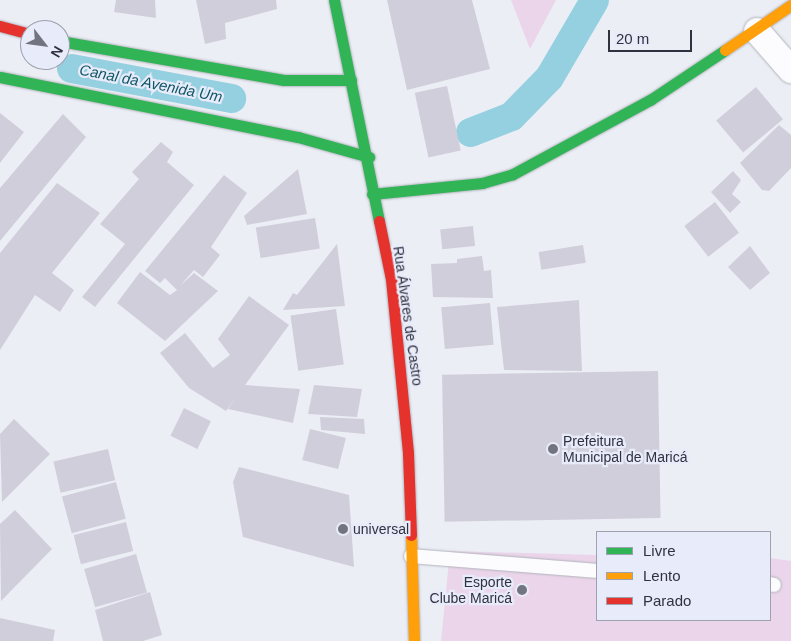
<!DOCTYPE html>
<meta charset="utf-8">
<style>
body{margin:0}
#map{position:relative;width:791px;height:641px;overflow:hidden;background:#eceef5;font-family:Helvetica,sans-serif}
div>[style]{position:absolute}
.green>*{inset:0;background:#ebd5ea}
.canal>*{height:29px;margin:-14.5px;padding:0 14.5px;transform-origin:14.5px;border-radius:14.5px;background:#95d0e1}
.building>*{inset:0;background:#d1cedb;transform-origin:0 0}
.roads{filter:drop-shadow(0 0 1px #b2b4bd) drop-shadow(0 0 1px #b2b4bd)}
.lane>*{height:14px;margin:-7px;padding:0 7px;transform-origin:7px;border-radius:7px;background:#fcfcfe}
.street>*{height:26px;margin:-13px;padding:0 13px;transform-origin:13px;border-radius:13px;background:#fcfcfe}
.fast>*{height:11px;margin:-5.5px;padding:0 5.5px;transform-origin:5.5px;border-radius:5.5px;background:#30b455}
.slow>*{height:11px;margin:-5.5px;padding:0 5.5px;transform-origin:5.5px;border-radius:5.5px;background:#ff9f0a}
.jam>*{height:11px;margin:-5.5px;padding:0 5.5px;transform-origin:5.5px;border-radius:5.5px;background:#e5322d}
.dots>*{width:14px;height:14px;translate:-50% -50%;box-sizing:border-box;border:2px solid #e8ebf9;border-radius:50%}
span{translate:-50% -50%;white-space:nowrap;text-align:center;line-height:1.15;-webkit-text-stroke:4.5px #e8ebf9;paint-order:stroke}
.street-label{font-size:14px;color:#30323f}
.poi-label{font-size:14px;color:#30323f}
.left{translate:0 -50%;text-align:left}
.right{translate:-100% -50%;text-align:right}
.water-label{font-size:15px;color:#0e5665;font-style:italic}
.legend{position:absolute;left:596px;top:531px;width:175px;height:90px;box-sizing:border-box;background:#e8ebf9;border:1px solid #9ea1af;margin:0;padding:6px 9px;list-style:none;font-size:15px;color:#30323f}
.legend li{display:flex;align-items:center;gap:10px;height:25px}
.legend b{width:25px;border:1px solid #9ea1af}
.north{position:absolute;left:20px;top:20px;width:50px;height:50px;box-sizing:border-box;background:#e8ebf9;border:1px solid #9ea1af;border-radius:50%;rotate:120deg;font-size:14px;font-weight:700;line-height:20px;text-align:center;color:#30323f}
.north::after{content:'';display:block;margin:auto;width:18px;height:22px;background:#72747f;clip-path:polygon(50% 0,100% 100%,50% 72%,0 100%)}
.scale{position:absolute;left:608px;top:30px;width:84px;height:22px;box-sizing:border-box;border:2px solid #30323f;border-top:0;padding-left:6px;font-size:15px;line-height:18px;white-space:nowrap;color:#30323f;-webkit-text-stroke:4px #e8ebf9;paint-order:stroke}
</style>
<div id="map">
<div class="green">
<div style="clip-path:polygon(511px 0,556px 0,530px 49px)"></div>
<div style="clip-path:polygon(450px 551px,597px 555px,597px 620px,770px 620px,770px 558px,791px 561px,791px 641px,441px 641px)"></div>
</div>
<div class="canal">
<div style="left:71px;top:68px;width:163px;rotate:10.6deg"></div>
<div style="left:470px;top:132px;width:44px;rotate:-21.3deg"></div>
<div style="left:511px;top:116px;width:54px;rotate:-45.7deg"></div>
<div style="left:549px;top:77px;width:89px;rotate:-59.7deg"></div>
</div>
<div class="building">
<div style="clip-path:polygon(116px 0,155px 0,156px 18px,114px 12px)"></div>
<div style="clip-path:polygon(196px 0,276px 0,277px 9px,225px 23px,226px 39px,205px 44px)"></div>
<div style="clip-path:polygon(387px 0,472px 0,490px 69px,407px 90px)"></div>
<div style="left:447px;top:86px;width:66px;height:33px;rotate:78deg"></div>
<div style="left:756px;top:87px;width:42px;height:52px;rotate:50deg"></div>
<div style="clip-path:polygon(0 113px,24px 132px,0 163px)"></div>
<div style="clip-path:polygon(63px 114px,86px 137px,0 241px,0 188px)"></div>
<div style="clip-path:polygon(779px 125px,791px 135px,791px 168px,769px 191px,762px 190px,740px 163px)"></div>
<div style="clip-path:polygon(161px 142px,173px 152px,167px 162px,194px 185px,95px 307px,82px 297px,125px 244px,100px 224px,139px 179px,132px 172px)"></div>
<div style="clip-path:polygon(298px 169px,307px 214px,247px 225px,244px 216px)"></div>
<div style="clip-path:polygon(733px 171px,741px 180px,732px 194px,741px 202px,730px 213px,711px 192px)"></div>
<div style="clip-path:polygon(224px 175px,247px 193px,211px 247px,220px 255px,203px 277px,194px 270px,180px 286px,194px 273px,218px 291px,165px 341px,117px 303px,140px 272px,170px 295px,177px 290px,165px 278px,160px 283px,145px 271px)"></div>
<div style="clip-path:polygon(57px 183px,100px 213px,52px 273px,74px 290px,60px 312px,35px 295px,0 350px,0 253px)"></div>
<div style="left:715px;top:202px;width:39px;height:39px;rotate:52deg"></div>
<div style="left:315px;top:218px;width:31px;height:60px;rotate:81deg"></div>
<div style="left:473px;top:226px;width:20px;height:33px;rotate:84deg"></div>
<div style="clip-path:polygon(337px 244px,345px 306px,283px 310px,293px 293px,297px 295px)"></div>
<div style="left:583px;top:245px;width:18px;height:45px;rotate:81deg"></div>
<div style="clip-path:polygon(750px 246px,770px 273px,750px 290px,728px 267px)"></div>
<div style="clip-path:polygon(482px 256px,484px 271px,491px 270px,493px 298px,433px 297px,431px 264px,457px 263px,457px 259px)"></div>
<div style="clip-path:polygon(249px 296px,289px 325px,245px 385px,300px 389px,293px 423px,228px 409px,237px 396px,226px 411px,189px 388px,160px 353px,185px 333px,213px 368px,230px 355px,218px 339px)"></div>
<div style="clip-path:polygon(579px 300px,582px 371px,504px 370px,497px 307px)"></div>
<div style="left:490px;top:303px;width:42px;height:49px;rotate:85deg"></div>
<div style="left:336px;top:309px;width:56px;height:46px;rotate:82deg"></div>
<div style="left:658px;top:371px;width:147px;height:216px;rotate:89deg"></div>
<div style="clip-path:polygon(314px 385px,362px 389px,357px 417px,308px 414px)"></div>
<div style="left:184px;top:408px;width:30px;height:31px;rotate:26deg"></div>
<div style="clip-path:polygon(320px 417px,364px 419px,365px 434px,321px 430px)"></div>
<div style="clip-path:polygon(14px 419px,50px 454px,2px 502px,0 434px)"></div>
<div style="left:310px;top:429px;width:37px;height:32px;rotate:14deg"></div>
<div style="left:108px;top:449px;width:32px;height:56px;rotate:77deg"></div>
<div style="clip-path:polygon(239px 467px,349px 495px,354px 567px,243px 537px,233px 482px)"></div>
<div style="left:116px;top:482px;width:38px;height:56px;rotate:75deg"></div>
<div style="clip-path:polygon(15px 510px,52px 549px,1px 601px,0 524px)"></div>
<div style="left:126px;top:522px;width:30px;height:54px;rotate:76deg"></div>
<div style="left:136px;top:554px;width:40px;height:54px;rotate:74deg"></div>
<div style="clip-path:polygon(150px 592px,162px 635px,143px 641px,103px 641px,95px 610px)"></div>
<div style="clip-path:polygon(0 618px,55px 630px,53px 641px,0 641px)"></div>
</div>
<div class="roads">
<div class="lane">
<div style="left:411px;top:556px;width:187px;rotate:4.6deg"></div>
<div style="left:770px;top:584px;width:4px;rotate:14deg"></div>
</div>
<div class="street">
<div style="left:757px;top:31px;width:52px;rotate:48.9deg"></div>
</div>
<div class="fast">
<div style="left:334px;top:0;width:226px;rotate:78.5deg"></div>
<div style="left:60px;top:41px;width:227px;rotate:9.9deg"></div>
<div style="left:284px;top:80px;width:67px"></div>
<div style="left:0;top:77px;width:304px;rotate:11.4deg"></div>
<div style="left:298px;top:137px;width:74px;rotate:15.7deg"></div>
<div style="left:372px;top:194px;width:111px;rotate:-5.7deg"></div>
<div style="left:482px;top:183px;width:32px;rotate:-16deg"></div>
<div style="left:513px;top:174px;width:156px;rotate:-28.4deg"></div>
<div style="left:650px;top:100px;width:90px;rotate:-33.7deg"></div>
</div>
<div class="slow">
<div style="left:725px;top:50px;width:80px;rotate:-34.3deg"></div>
<div style="left:411px;top:535px;width:106px;rotate:88.4deg"></div>
</div>
<div class="jam">
<div style="left:0;top:26px;width:31px;rotate:15deg"></div>
<div style="left:379px;top:221px;width:59px;rotate:78.3deg"></div>
<div style="left:391px;top:279px;width:175px;rotate:84.4deg"></div>
<div style="left:408px;top:453px;width:82px;rotate:87.9deg"></div>
</div>
</div>
<div class="dots">
<div style="left:553px;top:449px;background:#72747f"></div>
<div style="left:343px;top:529px;background:#72747f"></div>
<div style="left:522px;top:590px;background:#72747f"></div>
</div>
<div class="street-label">
<span style="left:408px;top:316px;rotate:82deg">Rua Álvares de Castro</span>
</div>
<div class="poi-label">
<span class="left" style="left:563px;top:449px">Prefeitura<br>Municipal de Maricá</span>
<span class="left" style="left:353px;top:529px">universal</span>
<span class="right" style="left:512px;top:590px">Esporte<br>Clube Maricá</span>
</div>
<div class="water-label">
<span style="left:151px;top:83px;rotate:11deg">Canal da Avenida Um</span>
</div>
<ul class="legend">
<li><b style="height:6px;background:#30b455"></b>Livre</li>
<li><b style="height:6px;background:#ff9f0a"></b>Lento</li>
<li><b style="height:6px;background:#e5322d"></b>Parado</li>
</ul>
<div class="north">N</div>
<div class="scale">20 m</div>
</div>
